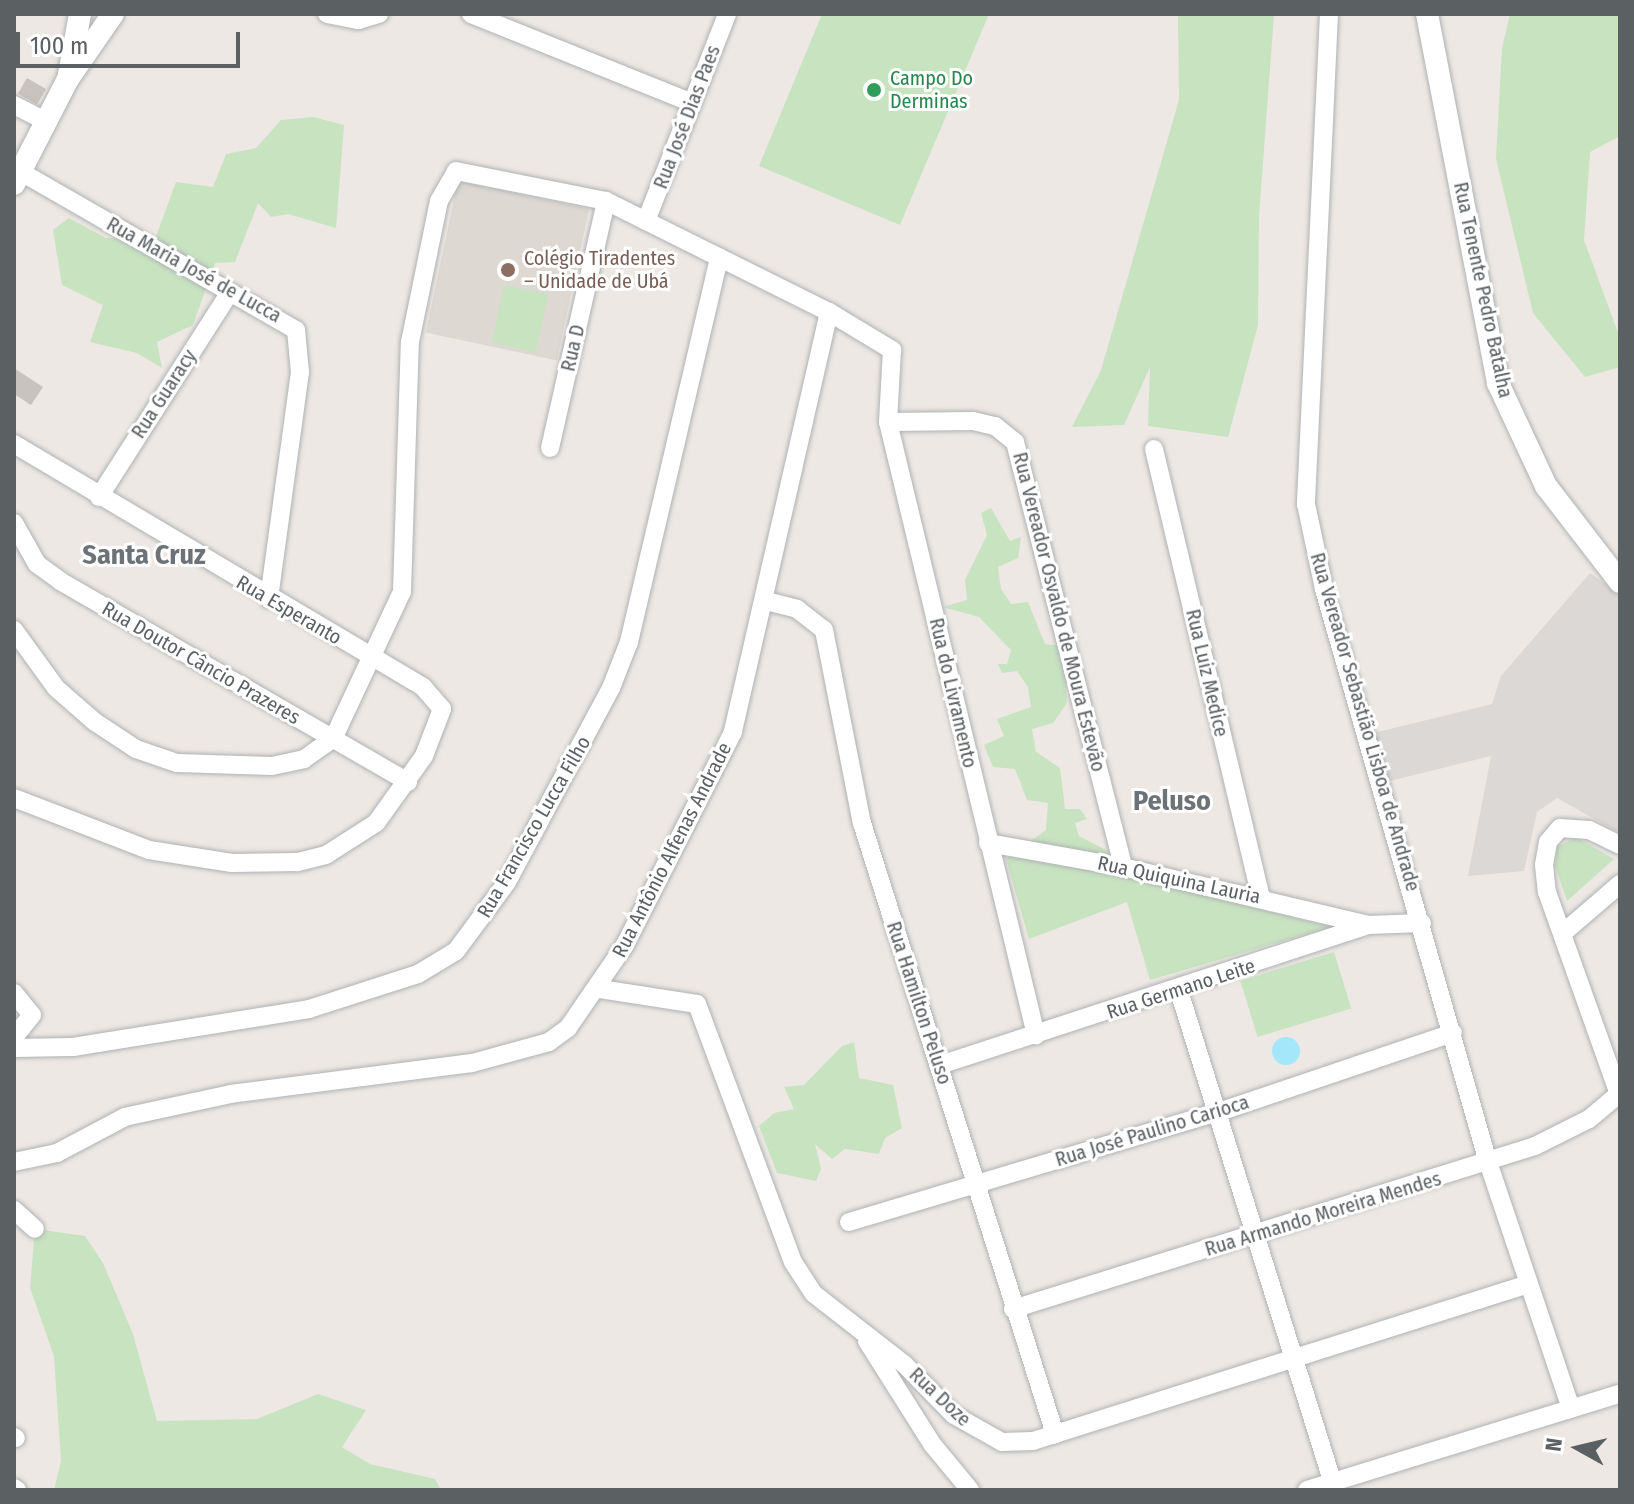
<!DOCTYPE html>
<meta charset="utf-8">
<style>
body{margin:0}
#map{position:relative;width:1634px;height:1504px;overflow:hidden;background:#ede8e3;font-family:"Fira Sans Condensed",sans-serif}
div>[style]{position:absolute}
.industrial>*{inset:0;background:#dbd8d5}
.education>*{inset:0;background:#ddd8d1;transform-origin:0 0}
.green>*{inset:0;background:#c8e3c0;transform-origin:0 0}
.water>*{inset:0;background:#a5e7fa}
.round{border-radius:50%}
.building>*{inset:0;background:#c8c3bf;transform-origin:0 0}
.roads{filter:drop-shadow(0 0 2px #aeb2b5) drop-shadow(0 0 2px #aeb2b5)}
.minor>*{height:18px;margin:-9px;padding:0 9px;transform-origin:9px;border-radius:9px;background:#fff}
.tertiary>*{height:22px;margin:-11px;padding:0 11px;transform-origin:11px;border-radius:11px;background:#fff}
.dots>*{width:22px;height:22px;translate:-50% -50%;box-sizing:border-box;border:4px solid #fff;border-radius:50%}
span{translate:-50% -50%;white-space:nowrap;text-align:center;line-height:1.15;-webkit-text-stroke:6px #fff;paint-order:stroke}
.leisure-label{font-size:20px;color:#27864d}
.left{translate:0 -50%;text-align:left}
.street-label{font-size:20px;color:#5b6063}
.education-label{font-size:20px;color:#785e54}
.district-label{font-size:28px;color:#6c7275;font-weight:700}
.frame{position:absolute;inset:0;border:16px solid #5b6063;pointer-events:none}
.north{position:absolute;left:1538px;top:1408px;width:80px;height:80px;-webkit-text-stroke:6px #fff;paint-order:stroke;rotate:278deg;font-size:22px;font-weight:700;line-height:32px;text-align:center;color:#5b6063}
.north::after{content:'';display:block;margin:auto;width:28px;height:36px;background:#5b6063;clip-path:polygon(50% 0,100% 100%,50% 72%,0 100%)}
.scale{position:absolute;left:16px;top:32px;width:224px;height:36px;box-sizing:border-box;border:4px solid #5b6063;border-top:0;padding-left:10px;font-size:24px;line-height:28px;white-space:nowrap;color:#5b6063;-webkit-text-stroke:6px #fff;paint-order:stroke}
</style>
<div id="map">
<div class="industrial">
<div style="clip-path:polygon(1590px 573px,1620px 595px,1620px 833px,1557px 798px,1537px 812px,1524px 871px,1468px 876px,1491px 756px,1386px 782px,1374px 733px,1492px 704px,1501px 676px)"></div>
</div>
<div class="education">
<div style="left:458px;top:181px;width:134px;height:155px;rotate:12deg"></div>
</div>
<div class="green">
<div style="clip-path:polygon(822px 14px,989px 14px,900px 225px,759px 166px)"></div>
<div style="clip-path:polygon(1178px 14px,1274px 15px,1259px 216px,1258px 325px,1228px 437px,1148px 426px,1150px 367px,1124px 425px,1072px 427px,1101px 370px,1179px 100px)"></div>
<div style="clip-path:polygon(1510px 14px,1620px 14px,1620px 136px,1590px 152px,1584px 240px,1620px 338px,1620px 367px,1585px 377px,1533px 313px,1496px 159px,1502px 48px)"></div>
<div style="clip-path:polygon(313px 117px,344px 125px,336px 228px,288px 214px,271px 217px,258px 203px,235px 262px,215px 263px,193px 325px,157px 342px,162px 368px,137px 353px,90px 342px,103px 305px,62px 285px,53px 230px,69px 218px,106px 238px,155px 239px,176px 182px,213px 187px,226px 154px,256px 148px,281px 120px)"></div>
<div style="left:504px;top:285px;width:45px;height:59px;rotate:12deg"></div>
<div style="clip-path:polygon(991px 508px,1010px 541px,1021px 537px,1018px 558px,998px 567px,1001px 589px,1011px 604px,1028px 602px,1045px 644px,1063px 646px,1067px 703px,1053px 723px,1032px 729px,1036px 752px,1060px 768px,1065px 809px,1080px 809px,1087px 819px,1075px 823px,1079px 836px,1106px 850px,1120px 874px,1331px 927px,1150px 980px,1127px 902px,1029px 939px,1006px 859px,1046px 830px,1048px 803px,1027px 800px,1015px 769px,993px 767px,984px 745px,1004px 736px,997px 719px,1031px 707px,1028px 687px,1017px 671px,1002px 673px,998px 664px,1007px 664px,1011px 650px,979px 617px,943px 607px,967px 600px,965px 580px,987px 535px,981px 513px)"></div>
<div style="clip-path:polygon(1576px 837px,1614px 859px,1567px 901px,1555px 866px,1557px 847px)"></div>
<div style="left:1334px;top:952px;width:59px;height:98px;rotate:73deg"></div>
<div style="clip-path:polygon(854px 1042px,859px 1078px,893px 1085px,902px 1128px,885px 1138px,879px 1154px,845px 1149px,832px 1159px,815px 1144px,821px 1169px,816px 1181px,777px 1173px,759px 1126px,774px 1113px,794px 1109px,784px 1087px,804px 1085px,842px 1046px)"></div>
<div style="clip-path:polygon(35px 1229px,85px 1236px,103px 1263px,133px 1334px,157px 1421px,257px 1419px,318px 1394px,366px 1410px,342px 1447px,370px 1464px,435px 1479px,441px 1490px,54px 1490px,61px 1461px,54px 1356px,30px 1288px)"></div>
</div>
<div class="water">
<div class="round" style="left:1272px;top:1037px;width:28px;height:28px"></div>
</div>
<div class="building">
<div style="left:27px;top:78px;width:22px;height:18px;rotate:30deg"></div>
<div style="clip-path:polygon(14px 368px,43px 387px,31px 405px,14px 394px)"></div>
</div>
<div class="roads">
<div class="minor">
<div style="left:327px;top:14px;width:32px;rotate:11deg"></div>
<div style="left:358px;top:20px;width:22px;rotate:-16deg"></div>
<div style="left:471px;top:14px;width:238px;rotate:21.9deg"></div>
<div style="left:1329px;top:14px;width:491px;rotate:92.7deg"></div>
<div style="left:1306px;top:504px;width:87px;rotate:78deg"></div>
<div style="left:1324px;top:589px;width:596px;rotate:74.03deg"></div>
<div style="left:1488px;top:1162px;width:260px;rotate:71.4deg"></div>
<div style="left:14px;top:105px;width:37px;rotate:27deg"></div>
<div style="left:21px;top:172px;width:317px;rotate:29.9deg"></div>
<div style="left:296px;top:330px;width:42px;rotate:84.6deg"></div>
<div style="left:300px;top:372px;width:229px;rotate:97.8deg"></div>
<div style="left:646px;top:221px;width:222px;rotate:-68.6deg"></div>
<div style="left:829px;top:312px;width:74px;rotate:31.1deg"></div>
<div style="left:892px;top:350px;width:72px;rotate:93.2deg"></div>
<div style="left:888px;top:422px;width:631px;rotate:76.43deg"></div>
<div style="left:888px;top:422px;width:85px;rotate:-0.7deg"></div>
<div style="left:973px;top:421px;width:23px;rotate:13deg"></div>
<div style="left:995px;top:426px;width:26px;rotate:39deg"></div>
<div style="left:1015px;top:442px;width:439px;rotate:75.7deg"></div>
<div style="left:14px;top:444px;width:476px;rotate:30.7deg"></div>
<div style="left:423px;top:687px;width:29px;rotate:49deg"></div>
<div style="left:442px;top:709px;width:50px;rotate:111deg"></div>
<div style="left:424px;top:756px;width:82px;rotate:125.6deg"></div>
<div style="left:376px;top:823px;width:59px;rotate:147.4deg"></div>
<div style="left:326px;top:855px;width:30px;rotate:166deg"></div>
<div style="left:297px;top:862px;width:65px;rotate:179.1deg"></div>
<div style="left:232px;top:863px;width:84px;rotate:-171.1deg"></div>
<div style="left:149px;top:850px;width:145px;rotate:-158.9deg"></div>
<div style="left:550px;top:448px;width:253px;rotate:-77.2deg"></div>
<div style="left:1154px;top:449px;width:462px;rotate:76.6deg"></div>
<div style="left:99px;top:497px;width:243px;rotate:-57.4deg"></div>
<div style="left:14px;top:523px;width:47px;rotate:60.7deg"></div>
<div style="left:37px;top:564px;width:29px;rotate:36deg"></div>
<div style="left:60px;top:581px;width:402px;rotate:30deg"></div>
<div style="left:766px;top:601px;width:32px;rotate:14deg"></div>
<div style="left:797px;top:609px;width:34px;rotate:38deg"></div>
<div style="left:824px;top:630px;width:197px;rotate:78.9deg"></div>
<div style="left:862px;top:823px;width:641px;rotate:72.47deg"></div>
<div style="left:14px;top:630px;width:72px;rotate:54.1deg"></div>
<div style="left:56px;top:688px;width:52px;rotate:41.1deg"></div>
<div style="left:95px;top:722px;width:49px;rotate:33.4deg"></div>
<div style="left:136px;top:749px;width:43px;rotate:18.9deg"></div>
<div style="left:177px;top:763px;width:95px;rotate:1.8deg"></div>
<div style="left:272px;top:766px;width:33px;rotate:-12deg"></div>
<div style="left:304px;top:759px;width:35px;rotate:-35deg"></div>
<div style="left:333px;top:739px;width:162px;rotate:-64.9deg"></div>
<div style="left:402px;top:592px;width:250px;rotate:-88.2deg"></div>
<div style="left:410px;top:342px;width:144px;rotate:-78.4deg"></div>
<div style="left:439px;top:201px;width:34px;rotate:-60deg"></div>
<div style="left:456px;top:171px;width:153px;rotate:11.3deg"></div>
<div style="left:606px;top:201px;width:249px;rotate:26.5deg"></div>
<div style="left:829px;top:312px;width:431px;rotate:102.9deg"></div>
<div style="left:733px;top:732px;width:239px;rotate:116.9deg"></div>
<div style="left:625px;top:945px;width:101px;rotate:124.5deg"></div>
<div style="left:568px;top:1028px;width:24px;rotate:144deg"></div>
<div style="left:549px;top:1042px;width:80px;rotate:164.7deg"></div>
<div style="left:472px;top:1063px;width:243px;rotate:172.7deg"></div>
<div style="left:231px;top:1094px;width:108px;rotate:167.8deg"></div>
<div style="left:125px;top:1117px;width:77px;rotate:152.1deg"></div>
<div style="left:57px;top:1153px;width:44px;rotate:168.2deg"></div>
<div style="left:988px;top:843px;width:137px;rotate:10.1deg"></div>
<div style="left:1123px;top:867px;width:252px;rotate:13.3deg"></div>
<div style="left:1620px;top:845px;width:34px;rotate:-154deg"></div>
<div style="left:1589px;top:830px;width:29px;rotate:-176deg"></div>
<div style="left:1560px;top:828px;width:18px;rotate:131deg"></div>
<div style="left:1548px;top:842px;width:23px;rotate:100deg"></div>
<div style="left:1544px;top:865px;width:27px;rotate:84deg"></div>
<div style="left:1547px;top:892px;width:218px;rotate:70.4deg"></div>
<div style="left:1563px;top:933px;width:75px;rotate:-40.7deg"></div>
<div style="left:600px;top:989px;width:98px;rotate:8.8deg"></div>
<div style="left:697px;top:1004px;width:275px;rotate:69.6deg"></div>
<div style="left:793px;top:1262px;width:38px;rotate:57deg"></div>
<div style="left:814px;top:1294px;width:114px;rotate:37.9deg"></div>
<div style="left:904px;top:1364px;width:71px;rotate:45.6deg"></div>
<div style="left:954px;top:1415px;width:55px;rotate:29.4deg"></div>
<div style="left:1002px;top:1442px;width:31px;rotate:-2deg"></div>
<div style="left:1033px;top:1441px;width:516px;rotate:-17.59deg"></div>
<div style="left:1179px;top:991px;width:523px;rotate:72.64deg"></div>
<div style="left:14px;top:993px;width:28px;rotate:51deg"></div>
<div style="left:32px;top:1015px;width:28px;rotate:129deg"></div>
<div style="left:14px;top:1048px;width:59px;rotate:-1deg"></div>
<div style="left:73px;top:1047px;width:239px;rotate:-9.1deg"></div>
<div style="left:309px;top:1009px;width:114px;rotate:-17.8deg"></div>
<div style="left:418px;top:974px;width:44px;rotate:-31.2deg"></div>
<div style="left:456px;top:951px;width:86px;rotate:-53.5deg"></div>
<div style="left:507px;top:882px;width:220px;rotate:-61.8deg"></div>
<div style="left:611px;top:688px;width:49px;rotate:-68.6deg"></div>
<div style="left:629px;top:642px;width:395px;rotate:-76.8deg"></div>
<div style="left:940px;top:1065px;width:450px;rotate:-18.1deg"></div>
<div style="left:1368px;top:925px;width:54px;rotate:-2.1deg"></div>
<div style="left:14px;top:1210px;width:28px;rotate:42deg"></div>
<div style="left:849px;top:1222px;width:386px;rotate:-16.6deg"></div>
<div style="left:1219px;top:1112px;width:247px;rotate:-18.7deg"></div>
<div style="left:1013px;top:1309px;width:547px;rotate:-17.34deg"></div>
<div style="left:1535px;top:1146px;width:60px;rotate:-26.6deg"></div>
<div style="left:1589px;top:1119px;width:40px;rotate:-40deg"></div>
<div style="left:867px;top:1341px;width:122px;rotate:57.7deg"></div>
<div style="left:932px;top:1444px;width:60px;rotate:50.4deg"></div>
<div style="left:14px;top:1437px;width:2px;rotate:27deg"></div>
<div style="left:14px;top:1488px;width:4px;rotate:34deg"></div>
<div style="left:1307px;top:1490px;width:327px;rotate:-17.1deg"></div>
</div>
<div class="tertiary">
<div style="left:1427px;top:14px;width:376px;rotate:79.1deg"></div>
<div style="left:1498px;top:383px;width:114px;rotate:65deg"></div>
<div style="left:1546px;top:486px;width:121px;rotate:52.4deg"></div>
<div style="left:69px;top:74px;width:61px;rotate:-79.6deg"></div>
<div style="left:14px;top:184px;width:118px;rotate:-62.8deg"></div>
<div style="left:68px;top:79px;width:79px;rotate:-55.3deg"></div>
</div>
</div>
<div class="dots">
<div style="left:874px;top:90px;background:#2e9e5b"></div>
<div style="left:508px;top:270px;background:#8d6e63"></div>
</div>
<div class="leisure-label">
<span class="left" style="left:890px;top:90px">Campo Do<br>Derminas</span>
</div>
<div class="street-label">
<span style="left:687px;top:117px;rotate:-69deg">Rua José Dias Paes</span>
<span style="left:194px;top:270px;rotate:29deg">Rua Maria José de Lucca</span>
<span style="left:1483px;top:290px;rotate:78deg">Rua Tenente Pedro Batalha</span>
<span style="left:573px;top:348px;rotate:-77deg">Rua D</span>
<span style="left:164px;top:394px;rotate:-57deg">Rua Guaracy</span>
<span style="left:289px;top:610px;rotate:30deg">Rua Esperanto</span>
<span style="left:1059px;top:612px;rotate:76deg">Rua Vereador Osvaldo de Moura Estevão</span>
<span style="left:201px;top:663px;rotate:30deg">Rua Doutor Câncio Prazeres</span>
<span style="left:1207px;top:673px;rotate:77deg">Rua Luiz Medice</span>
<span style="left:953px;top:693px;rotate:77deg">Rua do Livramento</span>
<span style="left:1365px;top:722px;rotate:74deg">Rua Vereador Sebastião Lisboa de Andrade</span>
<span style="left:534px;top:827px;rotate:-60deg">Rua Francisco Lucca Filho</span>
<span style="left:672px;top:850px;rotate:-63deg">Rua Antônio Alfenas Andrade</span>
<span style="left:1179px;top:880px;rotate:12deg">Rua Quiquina Lauria</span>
<span style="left:1181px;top:989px;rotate:-18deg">Rua Germano Leite</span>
<span style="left:919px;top:1003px;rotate:72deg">Rua Hamilton Peluso</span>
<span style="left:1152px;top:1131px;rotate:-17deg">Rua José Paulino Carioca</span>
<span style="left:1323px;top:1214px;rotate:-17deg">Rua Armando Moreira Mendes</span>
<span style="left:940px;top:1397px;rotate:43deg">Rua Doze</span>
</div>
<div class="education-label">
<span class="left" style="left:524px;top:270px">Colégio Tiradentes<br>– Unidade de Ubá</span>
</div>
<div class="district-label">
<span style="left:144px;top:555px">Santa Cruz</span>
<span style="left:1172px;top:801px">Peluso</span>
</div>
<div class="frame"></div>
<div class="north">N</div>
<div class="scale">100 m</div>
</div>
